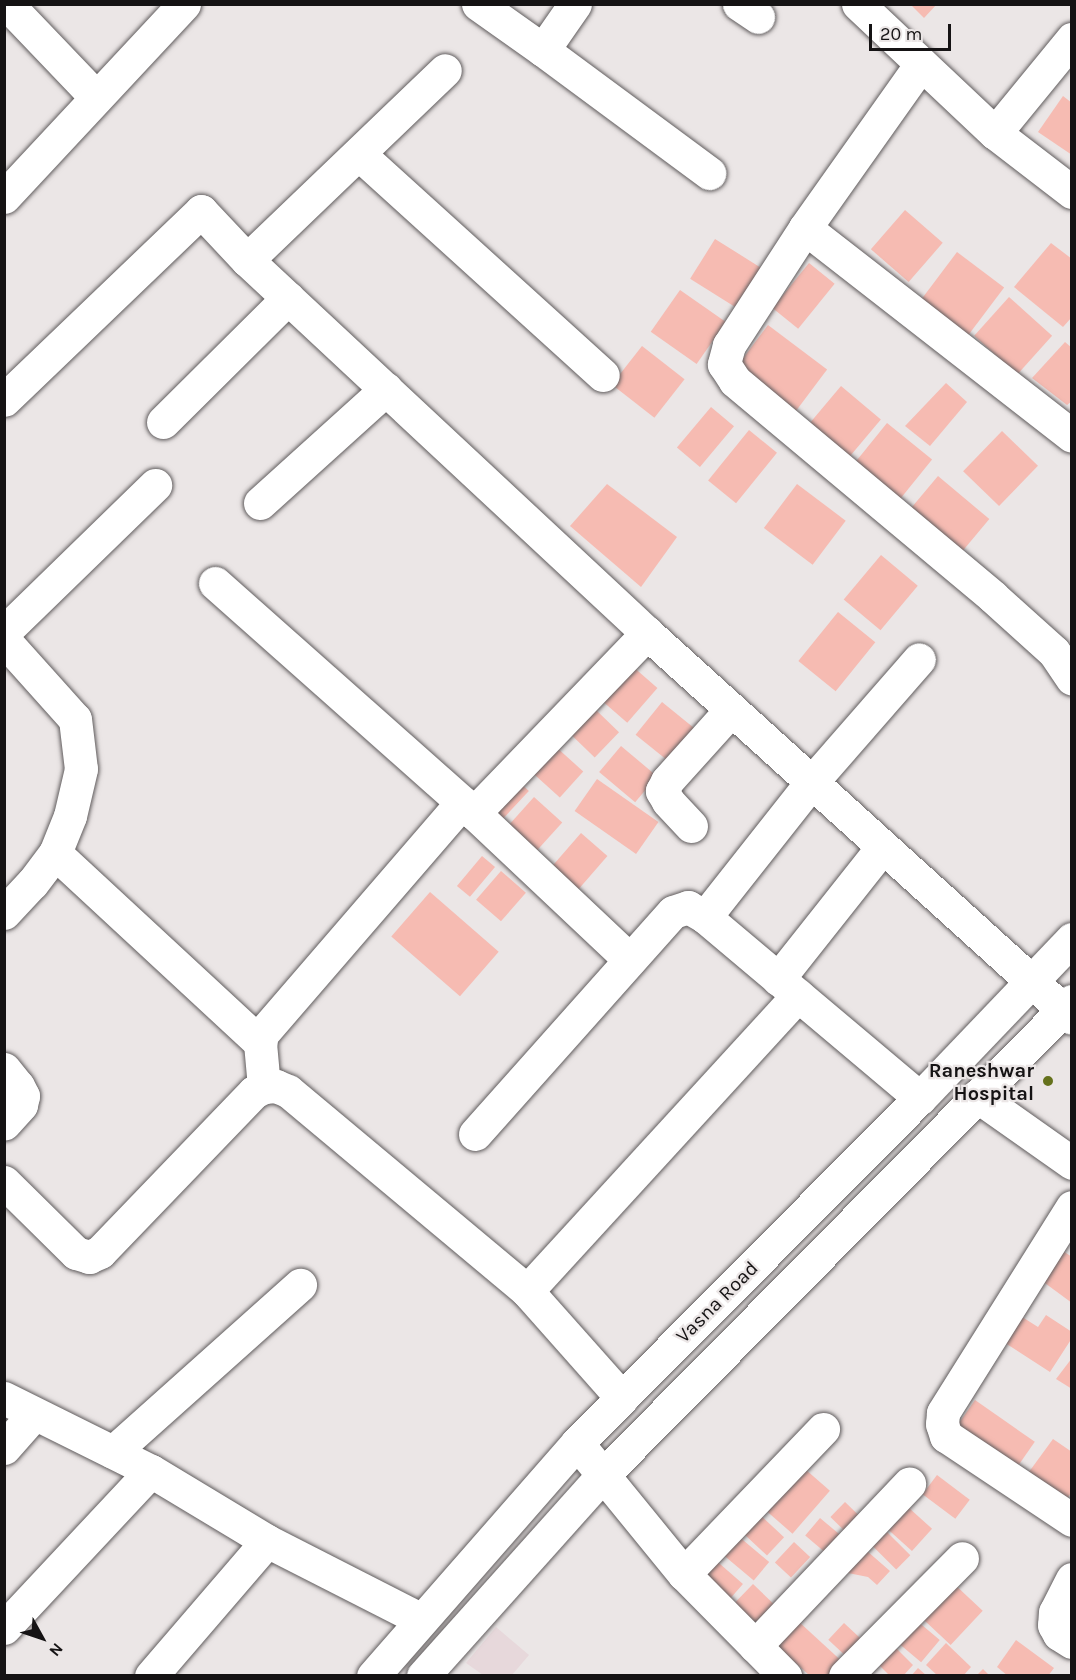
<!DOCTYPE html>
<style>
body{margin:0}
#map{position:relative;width:1076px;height:1680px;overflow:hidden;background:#ebe6e6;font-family:Karla,sans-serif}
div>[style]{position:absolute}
.built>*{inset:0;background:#e7d8db}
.building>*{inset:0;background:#f6bbb2;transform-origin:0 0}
.roads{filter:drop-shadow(0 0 2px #605c5d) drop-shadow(0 0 2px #605c5d)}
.minor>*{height:33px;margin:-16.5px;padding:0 16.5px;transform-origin:16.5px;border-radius:16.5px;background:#fff}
.major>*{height:33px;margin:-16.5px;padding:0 16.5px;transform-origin:16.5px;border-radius:16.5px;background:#fff}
.dots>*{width:16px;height:16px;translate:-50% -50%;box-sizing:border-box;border:3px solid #ebe6e6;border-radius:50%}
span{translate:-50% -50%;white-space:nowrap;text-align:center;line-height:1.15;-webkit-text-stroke:4.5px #ebe6e6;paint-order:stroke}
.poi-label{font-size:20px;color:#151314;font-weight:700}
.right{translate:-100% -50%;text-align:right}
.street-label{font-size:20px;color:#151314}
.frame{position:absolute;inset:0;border:6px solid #151314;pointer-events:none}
.north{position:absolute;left:12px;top:1608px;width:60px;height:60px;-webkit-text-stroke:4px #ebe6e6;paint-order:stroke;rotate:130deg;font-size:16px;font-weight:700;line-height:24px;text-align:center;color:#151314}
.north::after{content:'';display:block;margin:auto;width:21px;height:27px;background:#151314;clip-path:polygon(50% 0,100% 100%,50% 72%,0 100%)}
.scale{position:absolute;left:869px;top:24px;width:82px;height:27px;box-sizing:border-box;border:3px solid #151314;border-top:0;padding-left:8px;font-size:18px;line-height:21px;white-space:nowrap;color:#151314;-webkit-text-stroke:4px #ebe6e6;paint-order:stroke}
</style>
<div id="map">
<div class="built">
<div style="clip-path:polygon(496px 1627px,529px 1655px,512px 1675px,483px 1675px,466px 1663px)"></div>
</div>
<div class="building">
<div style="clip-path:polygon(910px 4px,937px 4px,924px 18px)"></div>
<div style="clip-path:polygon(1063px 96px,1072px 103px,1072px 155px,1038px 132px)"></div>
<div style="left:905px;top:210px;width:50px;height:52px;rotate:41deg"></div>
<div style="left:715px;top:239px;width:55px;height:47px;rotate:32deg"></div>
<div style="clip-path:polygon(1051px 243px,1072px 259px,1072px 317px,1063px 327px,1014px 287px)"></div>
<div style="left:957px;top:252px;width:59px;height:65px;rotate:37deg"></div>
<div style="left:809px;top:263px;width:33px;height:58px;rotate:39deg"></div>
<div style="left:680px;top:290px;width:56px;height:51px;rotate:35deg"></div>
<div style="left:1009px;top:297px;width:58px;height:52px;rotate:42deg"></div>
<div style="left:768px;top:325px;width:74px;height:54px;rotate:37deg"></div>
<div style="clip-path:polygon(1065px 342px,1072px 348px,1072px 401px,1067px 405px,1032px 378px)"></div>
<div style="left:642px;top:346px;width:54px;height:49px;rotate:38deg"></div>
<div style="clip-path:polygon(946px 383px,967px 402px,930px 446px,905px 426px)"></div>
<div style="left:841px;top:386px;width:52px;height:52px;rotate:40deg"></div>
<div style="left:711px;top:407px;width:30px;height:53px;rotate:40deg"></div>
<div style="left:887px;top:423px;width:58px;height:53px;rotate:39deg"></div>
<div style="left:749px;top:430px;width:36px;height:65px;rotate:39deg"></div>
<div style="left:1002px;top:431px;width:50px;height:56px;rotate:44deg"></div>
<div style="left:938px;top:476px;width:67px;height:51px;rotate:40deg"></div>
<div style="clip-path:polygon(607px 484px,677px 537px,641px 587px,570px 526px)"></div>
<div style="left:797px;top:484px;width:61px;height:55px;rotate:37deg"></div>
<div style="left:881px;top:555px;width:48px;height:58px;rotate:40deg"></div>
<div style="left:838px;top:612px;width:48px;height:63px;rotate:39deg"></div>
<div style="left:631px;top:665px;width:35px;height:46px;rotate:41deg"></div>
<div style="left:662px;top:702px;width:44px;height:42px;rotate:39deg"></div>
<div style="left:596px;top:710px;width:32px;height:35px;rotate:44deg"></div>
<div style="left:555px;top:746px;width:38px;height:35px;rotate:42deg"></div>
<div style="left:621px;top:746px;width:47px;height:34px;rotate:40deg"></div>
<div style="left:515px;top:778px;width:19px;height:47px;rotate:43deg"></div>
<div style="left:597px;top:779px;width:75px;height:39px;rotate:35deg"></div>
<div style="left:534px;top:797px;width:38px;height:47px;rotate:42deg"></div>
<div style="left:581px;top:833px;width:35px;height:49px;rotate:41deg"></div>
<div style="left:482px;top:856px;width:17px;height:39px;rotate:40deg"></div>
<div style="left:501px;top:871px;width:33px;height:38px;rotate:41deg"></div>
<div style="left:430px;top:892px;width:91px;height:59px;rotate:41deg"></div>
<div style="clip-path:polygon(1060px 1249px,1072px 1257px,1072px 1303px,1038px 1278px)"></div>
<div style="clip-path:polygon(1019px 1315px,1038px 1327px,1046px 1315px,1072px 1332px,1072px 1338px,1050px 1372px,1002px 1341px)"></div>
<div style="clip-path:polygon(1072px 1358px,1072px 1389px,1056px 1379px)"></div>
<div style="left:975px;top:1400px;width:73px;height:40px;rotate:35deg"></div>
<div style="clip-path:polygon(1053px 1439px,1072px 1452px,1072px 1492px,1064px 1503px,1026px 1476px)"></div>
<div style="left:805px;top:1469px;width:33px;height:57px;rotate:41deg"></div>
<div style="left:937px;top:1475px;width:41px;height:24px;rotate:37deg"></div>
<div style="left:845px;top:1502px;width:28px;height:21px;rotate:44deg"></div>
<div style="left:909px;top:1508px;width:31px;height:30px;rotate:42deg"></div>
<div style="left:757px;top:1512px;width:37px;height:25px;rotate:43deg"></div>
<div style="left:820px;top:1518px;width:34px;height:23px;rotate:40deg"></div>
<div style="left:887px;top:1532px;width:33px;height:20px;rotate:45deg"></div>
<div style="left:737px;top:1535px;width:42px;height:24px;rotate:40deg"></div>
<div style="left:794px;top:1542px;width:22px;height:28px;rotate:43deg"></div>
<div style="clip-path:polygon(867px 1551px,890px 1571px,877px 1585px,868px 1577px,848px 1573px)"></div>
<div style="left:712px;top:1557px;width:41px;height:28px;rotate:41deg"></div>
<div style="left:952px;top:1582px;width:42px;height:47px;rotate:43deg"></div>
<div style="left:753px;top:1584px;width:39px;height:37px;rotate:44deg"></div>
<div style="left:916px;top:1620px;width:31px;height:29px;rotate:40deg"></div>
<div style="clip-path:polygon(798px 1621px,847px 1666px,838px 1676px,810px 1676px,776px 1645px)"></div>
<div style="left:844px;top:1623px;width:33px;height:23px;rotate:43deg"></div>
<div style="clip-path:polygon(1016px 1640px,1054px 1668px,1048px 1676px,1008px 1676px,997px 1667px)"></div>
<div style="clip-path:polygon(946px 1643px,971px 1667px,963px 1676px,938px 1676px,926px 1665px)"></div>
<div style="clip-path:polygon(892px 1644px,913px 1665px,903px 1676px,890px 1676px,875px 1661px)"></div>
<div style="clip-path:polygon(918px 1668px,927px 1676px,911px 1676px)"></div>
<div style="clip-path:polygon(983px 1669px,990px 1676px,976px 1676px)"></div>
</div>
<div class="roads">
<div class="minor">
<div style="left:7px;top:4px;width:129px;rotate:46.3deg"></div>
<div style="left:478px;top:4px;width:80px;rotate:35.3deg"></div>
<div style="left:543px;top:50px;width:56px;rotate:-55.2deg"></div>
<div style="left:739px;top:4px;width:23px;rotate:34deg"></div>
<div style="left:858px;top:4px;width:188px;rotate:43.3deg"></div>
<div style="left:995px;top:133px;width:97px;rotate:37.5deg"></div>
<div style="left:543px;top:50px;width:207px;rotate:36.5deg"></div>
<div style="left:921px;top:64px;width:201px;rotate:125.3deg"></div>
<div style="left:805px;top:228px;width:140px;rotate:123deg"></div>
<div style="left:729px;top:345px;width:20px;rotate:105deg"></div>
<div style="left:724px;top:364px;width:20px;rotate:57deg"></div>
<div style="left:735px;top:381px;width:336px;rotate:39.9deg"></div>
<div style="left:993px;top:597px;width:82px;rotate:42deg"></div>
<div style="left:1054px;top:652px;width:32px;rotate:56deg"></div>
<div style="left:995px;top:133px;width:122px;rotate:-50.7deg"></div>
<div style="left:359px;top:154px;width:329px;rotate:42.2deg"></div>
<div style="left:4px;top:197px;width:264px;rotate:-47deg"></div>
<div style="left:805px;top:228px;width:338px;rotate:37.9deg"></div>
<div style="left:247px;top:260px;width:274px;rotate:-43.8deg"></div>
<div style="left:4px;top:400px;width:273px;rotate:-43.8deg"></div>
<div style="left:201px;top:211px;width:67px;rotate:46.8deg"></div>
<div style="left:247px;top:260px;width:547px;rotate:43deg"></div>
<div style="left:647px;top:633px;width:573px;rotate:42.17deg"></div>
<div style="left:163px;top:422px;width:176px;rotate:-44.8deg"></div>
<div style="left:260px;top:503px;width:170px;rotate:-42.1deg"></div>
<div style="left:215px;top:583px;width:346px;rotate:41.6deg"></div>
<div style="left:474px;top:813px;width:214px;rotate:43.3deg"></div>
<div style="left:4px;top:632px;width:211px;rotate:-44.2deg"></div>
<div style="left:4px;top:640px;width:106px;rotate:48.1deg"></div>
<div style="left:75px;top:719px;width:50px;rotate:83.2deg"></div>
<div style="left:81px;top:769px;width:48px;rotate:103.2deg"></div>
<div style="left:70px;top:816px;width:40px;rotate:112deg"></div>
<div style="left:55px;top:853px;width:38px;rotate:127deg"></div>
<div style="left:32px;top:883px;width:41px;rotate:133deg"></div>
<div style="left:474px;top:813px;width:250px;rotate:-46.1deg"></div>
<div style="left:691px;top:826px;width:34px;rotate:-133deg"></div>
<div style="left:668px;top:801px;width:12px;rotate:-121deg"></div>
<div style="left:662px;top:791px;width:11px;rotate:-63deg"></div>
<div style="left:667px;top:781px;width:96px;rotate:-48deg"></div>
<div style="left:55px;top:853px;width:280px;rotate:42.8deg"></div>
<div style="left:705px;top:917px;width:171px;rotate:-51.7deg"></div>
<div style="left:811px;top:783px;width:164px;rotate:-48.9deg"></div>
<div style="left:778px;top:979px;width:167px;rotate:-51.6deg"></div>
<div style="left:4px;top:1069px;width:22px;rotate:51deg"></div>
<div style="left:18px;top:1086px;width:11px;rotate:63deg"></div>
<div style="left:23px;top:1096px;width:9px;rotate:103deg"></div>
<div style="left:21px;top:1105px;width:25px;rotate:132deg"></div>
<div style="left:264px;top:1087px;width:44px;rotate:-95.2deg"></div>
<div style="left:260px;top:1043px;width:9px;rotate:-77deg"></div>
<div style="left:262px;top:1034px;width:306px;rotate:-49.2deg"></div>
<div style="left:977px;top:1096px;width:116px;rotate:35.2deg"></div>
<div style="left:475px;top:1134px;width:297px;rotate:-48.3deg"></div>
<div style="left:673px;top:912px;width:16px;rotate:-18deg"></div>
<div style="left:688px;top:907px;width:20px;rotate:30deg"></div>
<div style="left:705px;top:917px;width:281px;rotate:40.1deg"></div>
<div style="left:4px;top:1182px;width:101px;rotate:44.6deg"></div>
<div style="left:76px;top:1253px;width:14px;rotate:17deg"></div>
<div style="left:89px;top:1257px;width:12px;rotate:-24deg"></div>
<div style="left:100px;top:1252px;width:222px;rotate:-46.1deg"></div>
<div style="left:254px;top:1092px;width:11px;rotate:-27deg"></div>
<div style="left:264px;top:1087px;width:12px;rotate:-5deg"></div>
<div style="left:276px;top:1086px;width:13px;rotate:23deg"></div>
<div style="left:288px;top:1091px;width:312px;rotate:39.9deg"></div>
<div style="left:527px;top:1291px;width:143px;rotate:48.4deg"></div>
<div style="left:1072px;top:1207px;width:243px;rotate:122.1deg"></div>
<div style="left:943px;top:1413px;width:11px;rotate:95deg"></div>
<div style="left:942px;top:1424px;width:13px;rotate:72deg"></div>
<div style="left:946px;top:1436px;width:151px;rotate:33.7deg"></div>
<div style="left:527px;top:1291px;width:401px;rotate:-47.5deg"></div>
<div style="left:4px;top:1398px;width:164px;rotate:26.4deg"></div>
<div style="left:151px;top:1471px;width:135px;rotate:31.1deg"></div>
<div style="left:267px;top:1541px;width:172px;rotate:27deg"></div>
<div style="left:577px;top:1443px;width:169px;rotate:50.8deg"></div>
<div style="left:684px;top:1574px;width:144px;rotate:45.3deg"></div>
<div style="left:4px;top:1448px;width:45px;rotate:-48.6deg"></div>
<div style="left:113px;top:1452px;width:251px;rotate:-41.8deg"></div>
<div style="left:684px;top:1574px;width:201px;rotate:-46.2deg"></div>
<div style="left:1072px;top:1579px;width:37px;rotate:117deg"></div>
<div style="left:1055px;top:1612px;width:13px;rotate:94deg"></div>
<div style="left:1054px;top:1625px;width:10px;rotate:61deg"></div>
<div style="left:1059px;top:1634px;width:15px;rotate:32deg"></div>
<div style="left:4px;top:1628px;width:215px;rotate:-46.9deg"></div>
<div style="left:755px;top:1646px;width:224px;rotate:-46.5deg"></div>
<div style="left:151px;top:1676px;width:178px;rotate:-49.3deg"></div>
<div style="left:845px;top:1676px;width:166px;rotate:-45.2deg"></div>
</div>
<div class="major">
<div style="left:373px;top:1676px;width:310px;rotate:-48.8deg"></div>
<div style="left:577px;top:1443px;width:486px;rotate:-45.2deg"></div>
<div style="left:920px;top:1098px;width:220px;rotate:-46.3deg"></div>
<div style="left:423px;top:1676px;width:270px;rotate:-48.2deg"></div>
<div style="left:603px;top:1475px;width:667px;rotate:-45.3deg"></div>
</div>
</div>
<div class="dots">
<div style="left:1048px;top:1081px;background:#65711c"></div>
</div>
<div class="poi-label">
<span class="right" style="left:1034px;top:1082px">Raneshwar<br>Hospital</span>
</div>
<div class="street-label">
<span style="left:717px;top:1302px;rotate:-45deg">Vasna Road</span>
</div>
<div class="frame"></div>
<div class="north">N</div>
<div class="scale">20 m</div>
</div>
